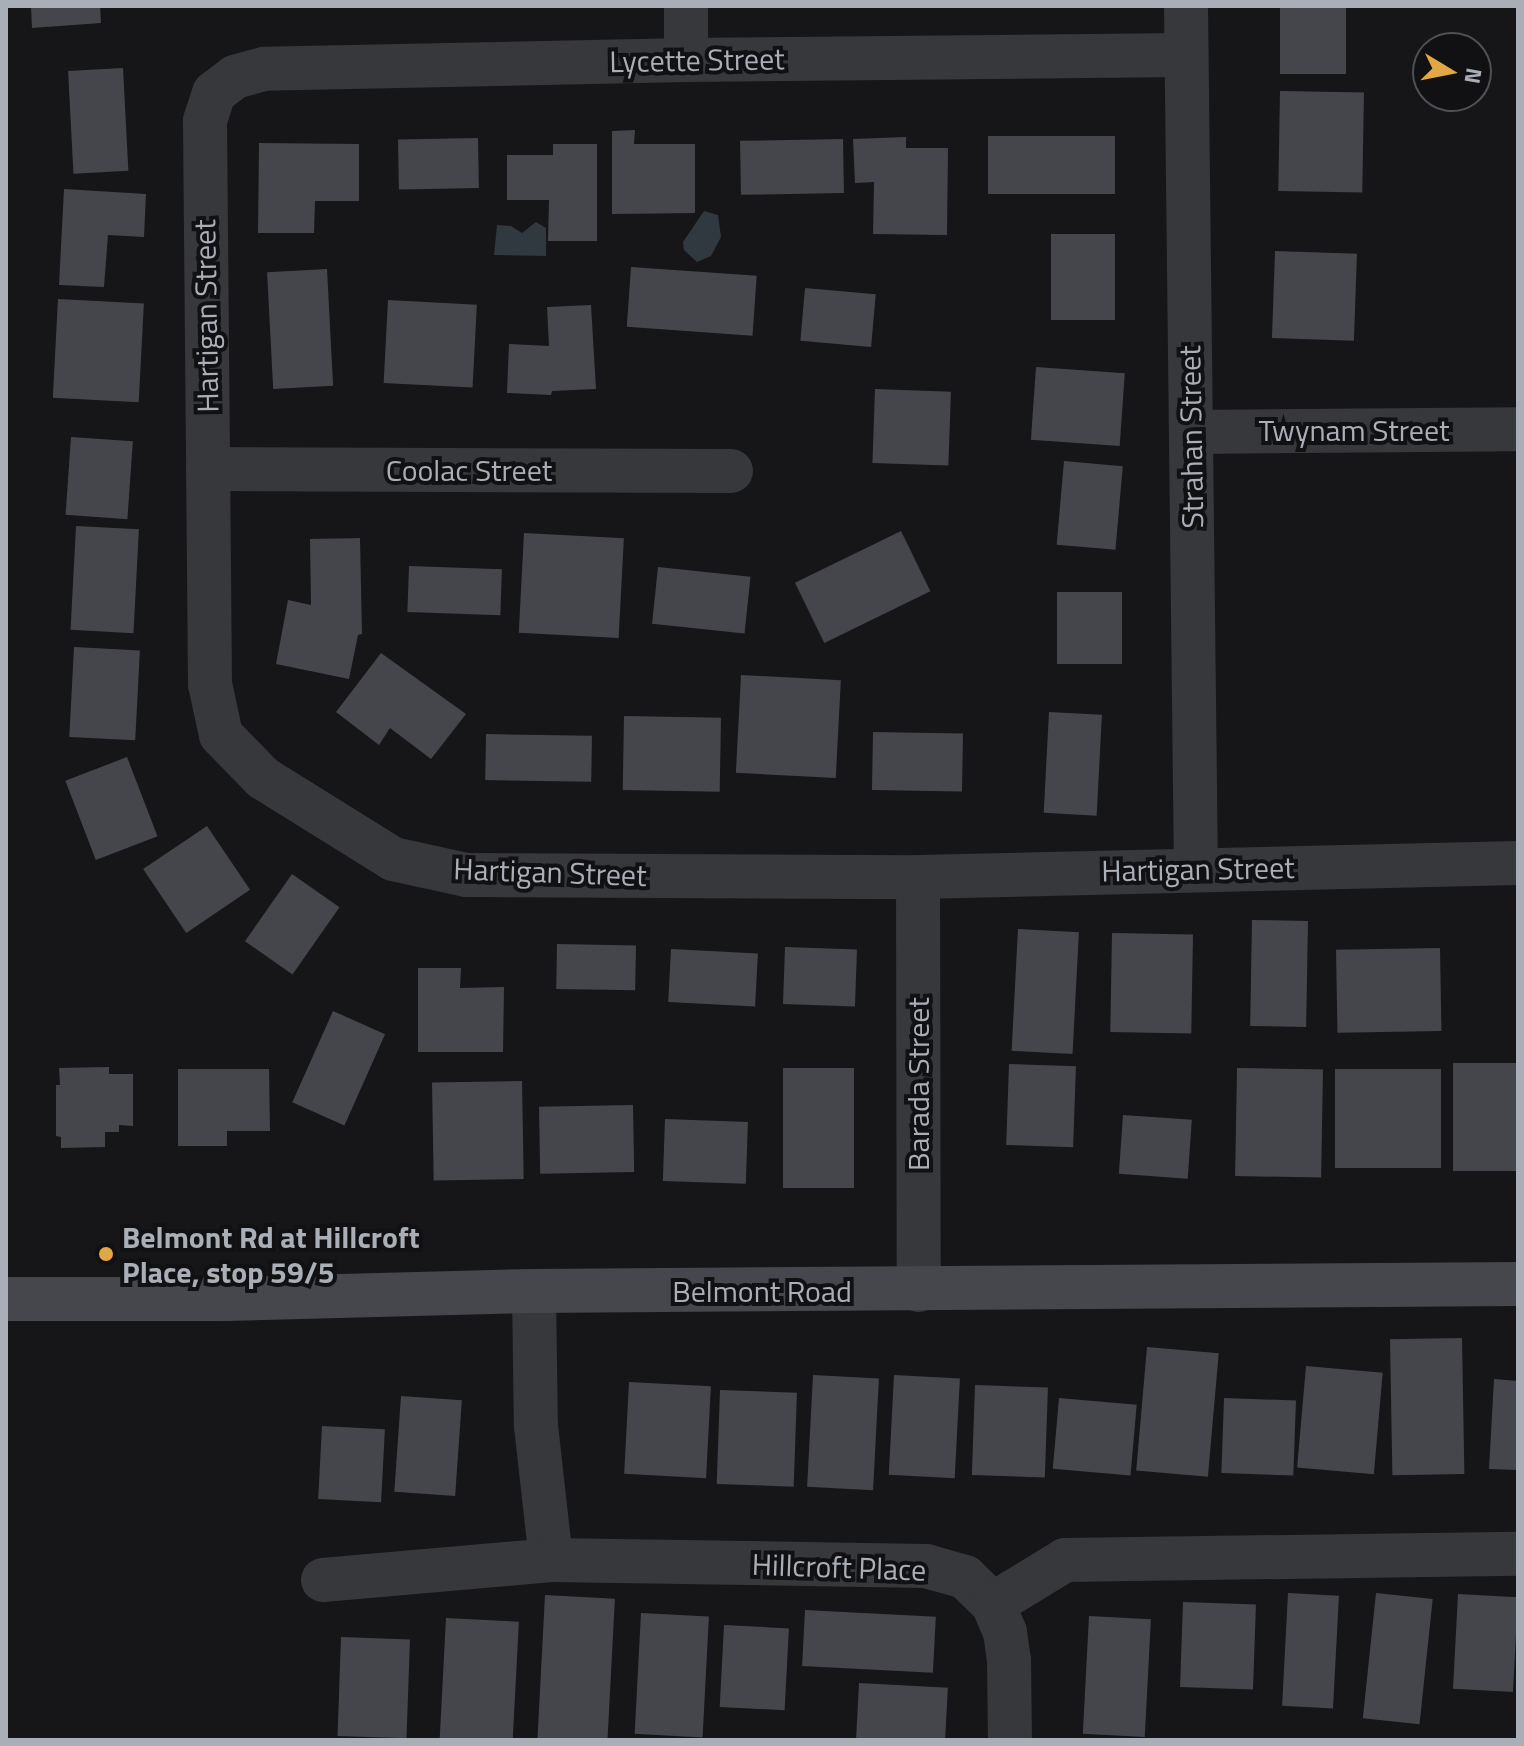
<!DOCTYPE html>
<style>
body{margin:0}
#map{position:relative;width:1524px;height:1746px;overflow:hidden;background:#161618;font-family:"Titillium Web",sans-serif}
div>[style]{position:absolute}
.water>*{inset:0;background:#303940}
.building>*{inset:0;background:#45464b;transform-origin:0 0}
.street>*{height:44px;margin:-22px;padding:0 22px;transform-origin:22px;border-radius:22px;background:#37383c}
.secondary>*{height:44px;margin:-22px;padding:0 22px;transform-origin:22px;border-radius:22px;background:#46474c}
.dots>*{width:22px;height:22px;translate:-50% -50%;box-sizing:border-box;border:4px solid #111113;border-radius:50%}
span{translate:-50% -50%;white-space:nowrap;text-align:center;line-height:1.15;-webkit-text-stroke:8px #111113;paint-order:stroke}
.street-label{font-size:30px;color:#a9aeb7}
.poi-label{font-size:30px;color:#a9aeb7;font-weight:700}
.left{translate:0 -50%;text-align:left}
.frame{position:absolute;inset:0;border:8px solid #a9aeb7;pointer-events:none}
.north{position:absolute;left:1412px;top:32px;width:80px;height:80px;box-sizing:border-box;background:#111113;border:2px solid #4e5055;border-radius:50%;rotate:100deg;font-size:22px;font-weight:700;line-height:32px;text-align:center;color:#a9aeb7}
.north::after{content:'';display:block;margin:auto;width:28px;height:36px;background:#e2a744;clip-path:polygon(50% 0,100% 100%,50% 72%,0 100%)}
</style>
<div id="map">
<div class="water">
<div style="clip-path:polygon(704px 211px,718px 215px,721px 237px,711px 256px,697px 262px,684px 250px,683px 242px)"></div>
<div style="clip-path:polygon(536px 222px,546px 228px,546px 256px,494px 255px,497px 225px,511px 226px,522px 233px)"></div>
</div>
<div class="building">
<div style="clip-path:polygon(31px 6px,100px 6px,101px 23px,32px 28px)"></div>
<div style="left:1280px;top:6px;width:66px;height:68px"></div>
<div style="left:123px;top:68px;width:103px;height:55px;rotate:87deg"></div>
<div style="left:1280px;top:91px;width:84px;height:100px;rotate:1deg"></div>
<div style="clip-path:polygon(635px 130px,634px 144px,695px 144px,695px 213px,612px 214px,612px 131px)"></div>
<div style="left:1115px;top:136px;width:58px;height:127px;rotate:90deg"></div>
<div style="clip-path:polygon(906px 137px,906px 148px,948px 148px,947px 235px,873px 234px,874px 182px,855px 183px,853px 139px)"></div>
<div style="left:478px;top:138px;width:50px;height:80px;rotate:89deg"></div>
<div style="left:843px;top:139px;width:54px;height:103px;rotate:89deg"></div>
<div style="clip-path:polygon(259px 143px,359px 144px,359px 201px,315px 201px,314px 233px,258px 233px)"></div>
<div style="clip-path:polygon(553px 144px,597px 144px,597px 241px,548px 241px,549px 200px,507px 200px,507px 155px,553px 155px)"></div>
<div style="clip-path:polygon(64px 189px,146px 194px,144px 237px,108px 235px,104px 287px,59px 285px)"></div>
<div style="left:1051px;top:234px;width:64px;height:86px"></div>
<div style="left:1275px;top:251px;width:82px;height:87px;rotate:2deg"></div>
<div style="left:631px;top:267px;width:126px;height:60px;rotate:4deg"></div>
<div style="left:327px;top:269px;width:117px;height:60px;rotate:87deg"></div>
<div style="left:805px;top:288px;width:71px;height:53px;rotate:5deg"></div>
<div style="left:58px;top:299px;width:86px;height:99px;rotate:3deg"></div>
<div style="left:388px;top:300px;width:89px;height:83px;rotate:3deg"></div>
<div style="clip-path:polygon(591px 305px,596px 389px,552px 391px,551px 395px,507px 393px,509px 344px,549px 346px,547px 307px)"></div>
<div style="left:1036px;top:367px;width:89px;height:73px;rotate:4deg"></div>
<div style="left:875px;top:389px;width:76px;height:74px;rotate:2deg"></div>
<div style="left:71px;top:437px;width:62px;height:78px;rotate:4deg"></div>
<div style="left:1064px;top:461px;width:59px;height:84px;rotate:5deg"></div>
<div style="left:76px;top:526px;width:63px;height:104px;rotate:3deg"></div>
<div style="left:901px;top:531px;width:67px;height:118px;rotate:64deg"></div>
<div style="left:524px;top:533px;width:100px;height:100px;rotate:3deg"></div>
<div style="clip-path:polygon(360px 538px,362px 634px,358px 635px,349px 679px,276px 664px,288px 600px,311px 605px,310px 539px)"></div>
<div style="left:409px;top:566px;width:93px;height:46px;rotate:2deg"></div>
<div style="left:658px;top:567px;width:93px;height:57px;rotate:6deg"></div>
<div style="left:1122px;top:592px;width:72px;height:65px;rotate:90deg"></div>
<div style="left:74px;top:647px;width:66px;height:90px;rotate:3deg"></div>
<div style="clip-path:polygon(381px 653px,466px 714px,431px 759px,390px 728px,379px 745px,336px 712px)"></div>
<div style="left:741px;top:675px;width:100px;height:98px;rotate:3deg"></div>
<div style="left:1049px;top:712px;width:53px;height:101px;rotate:3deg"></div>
<div style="left:624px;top:716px;width:97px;height:74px;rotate:1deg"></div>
<div style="left:873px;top:732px;width:90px;height:58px;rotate:1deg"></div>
<div style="left:486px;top:734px;width:106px;height:46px;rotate:1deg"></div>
<div style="left:127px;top:757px;width:85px;height:66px;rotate:69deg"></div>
<div style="left:207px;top:826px;width:77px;height:77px;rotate:56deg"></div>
<div style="left:292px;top:874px;width:58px;height:82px;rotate:35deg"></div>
<div style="left:1252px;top:920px;width:56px;height:106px;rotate:1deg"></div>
<div style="left:1018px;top:929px;width:61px;height:122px;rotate:3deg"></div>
<div style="left:1112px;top:933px;width:81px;height:99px;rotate:1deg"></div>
<div style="left:557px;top:944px;width:79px;height:45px;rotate:1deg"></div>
<div style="left:785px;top:947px;width:72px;height:57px;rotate:2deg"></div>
<div style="left:1440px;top:948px;width:83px;height:104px;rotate:89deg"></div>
<div style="left:671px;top:949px;width:87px;height:53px;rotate:3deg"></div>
<div style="clip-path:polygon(418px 968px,461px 968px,460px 988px,504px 987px,503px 1052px,418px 1052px)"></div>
<div style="left:333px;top:1011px;width:57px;height:100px;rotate:24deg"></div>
<div style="left:1518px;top:1063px;width:108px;height:65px;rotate:90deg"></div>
<div style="left:1009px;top:1064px;width:67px;height:81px;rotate:2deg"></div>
<div style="clip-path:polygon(109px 1067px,109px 1074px,133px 1074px,133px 1126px,119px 1125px,119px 1132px,105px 1132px,105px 1147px,61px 1148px,61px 1137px,56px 1136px,56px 1085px,60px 1085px,59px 1068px)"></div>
<div style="left:783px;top:1068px;width:71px;height:120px"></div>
<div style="left:1237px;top:1068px;width:86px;height:108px;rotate:1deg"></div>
<div style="clip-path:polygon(178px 1069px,269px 1069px,270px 1131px,227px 1131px,227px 1146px,178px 1146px)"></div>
<div style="left:1441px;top:1069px;width:99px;height:106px;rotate:90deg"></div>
<div style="left:522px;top:1081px;width:98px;height:90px;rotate:89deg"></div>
<div style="left:633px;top:1105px;width:67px;height:94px;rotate:89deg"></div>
<div style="left:1123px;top:1115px;width:69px;height:59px;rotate:4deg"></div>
<div style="left:665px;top:1119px;width:83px;height:62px;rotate:2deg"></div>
<div style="left:1462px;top:1338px;width:136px;height:72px;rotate:89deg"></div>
<div style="left:1147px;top:1347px;width:72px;height:124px;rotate:5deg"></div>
<div style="left:1306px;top:1366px;width:77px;height:102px;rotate:5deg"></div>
<div style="left:813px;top:1375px;width:66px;height:112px;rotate:3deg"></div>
<div style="left:894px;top:1375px;width:66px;height:100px;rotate:3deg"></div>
<div style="clip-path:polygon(1494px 1379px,1518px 1381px,1518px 1470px,1489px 1469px)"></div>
<div style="left:629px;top:1382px;width:82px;height:92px;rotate:3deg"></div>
<div style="left:975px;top:1385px;width:73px;height:90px;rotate:2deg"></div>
<div style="left:720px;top:1390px;width:77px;height:94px;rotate:2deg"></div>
<div style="left:401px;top:1396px;width:61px;height:96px;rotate:4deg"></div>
<div style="left:1059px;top:1398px;width:78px;height:71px;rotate:5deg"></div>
<div style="left:1224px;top:1398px;width:72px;height:75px;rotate:2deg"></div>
<div style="left:322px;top:1426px;width:63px;height:73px;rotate:3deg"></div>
<div style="left:1288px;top:1593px;width:51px;height:113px;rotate:3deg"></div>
<div style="left:1376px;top:1593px;width:57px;height:126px;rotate:6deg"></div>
<div style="left:1458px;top:1594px;width:60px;height:95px;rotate:3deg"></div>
<div style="left:545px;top:1595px;width:70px;height:145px;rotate:3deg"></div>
<div style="left:1183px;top:1602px;width:73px;height:85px;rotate:2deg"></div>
<div style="left:805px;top:1610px;width:131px;height:56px;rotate:3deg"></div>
<div style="left:641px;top:1613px;width:68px;height:121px;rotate:3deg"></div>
<div style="left:1089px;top:1616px;width:62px;height:118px;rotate:3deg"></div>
<div style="left:446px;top:1618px;width:73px;height:122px;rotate:3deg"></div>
<div style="left:724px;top:1625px;width:65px;height:82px;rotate:3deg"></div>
<div style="left:341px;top:1637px;width:69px;height:99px;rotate:2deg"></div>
<div style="left:859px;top:1683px;width:89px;height:57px;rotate:3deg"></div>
</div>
<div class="street">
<div style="left:686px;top:6px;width:54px;rotate:90deg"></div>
<div style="left:1186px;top:6px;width:862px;rotate:89.34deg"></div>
<div style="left:1186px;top:55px;width:500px;rotate:179.43deg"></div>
<div style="left:686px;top:60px;width:422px;rotate:178.8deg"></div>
<div style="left:264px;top:69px;width:30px;rotate:165deg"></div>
<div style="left:235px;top:77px;width:26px;rotate:143deg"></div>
<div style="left:214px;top:93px;width:29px;rotate:108deg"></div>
<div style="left:205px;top:121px;width:563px;rotate:89.49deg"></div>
<div style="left:210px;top:684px;width:52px;rotate:77.8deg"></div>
<div style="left:221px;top:735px;width:60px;rotate:45.7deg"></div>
<div style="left:263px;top:778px;width:153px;rotate:31.9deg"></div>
<div style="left:393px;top:859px;width:75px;rotate:12.4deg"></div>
<div style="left:466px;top:875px;width:452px;rotate:0.3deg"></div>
<div style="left:918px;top:877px;width:600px;rotate:-1.34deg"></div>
<div style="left:1191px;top:432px;width:327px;rotate:-0.5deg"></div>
<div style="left:208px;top:469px;width:523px;rotate:0.22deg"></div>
<div style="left:918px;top:877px;width:413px;rotate:89.9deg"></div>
<div style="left:534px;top:1291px;width:135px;rotate:89.2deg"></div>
<div style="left:536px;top:1426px;width:135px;rotate:83.6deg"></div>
<div style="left:323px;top:1580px;width:229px;rotate:-5deg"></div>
<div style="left:551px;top:1560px;width:375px;rotate:0.9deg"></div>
<div style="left:926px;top:1566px;width:41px;rotate:15.8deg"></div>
<div style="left:965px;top:1577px;width:39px;rotate:44deg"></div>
<div style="left:993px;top:1604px;width:84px;rotate:-31.4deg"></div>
<div style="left:1065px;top:1560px;width:453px;rotate:-0.8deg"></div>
<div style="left:993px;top:1604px;width:30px;rotate:67deg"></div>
<div style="left:1005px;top:1632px;width:28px;rotate:82deg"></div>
<div style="left:1009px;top:1660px;width:80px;rotate:89.3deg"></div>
</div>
<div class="secondary">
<div style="left:6px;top:1299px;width:220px"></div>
<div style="left:226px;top:1299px;width:308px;rotate:-1.5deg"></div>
<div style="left:534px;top:1291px;width:984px;rotate:-0.41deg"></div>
</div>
<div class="dots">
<div style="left:106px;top:1254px;background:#e2a744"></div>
</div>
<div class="street-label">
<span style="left:697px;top:60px;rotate:-1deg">Lycette Street</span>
<span style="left:206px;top:316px;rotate:-91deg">Hartigan Street</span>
<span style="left:1354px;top:430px">Twynam Street</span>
<span style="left:1191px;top:437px;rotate:-91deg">Strahan Street</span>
<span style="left:469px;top:470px">Coolac Street</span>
<span style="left:1198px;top:869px;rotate:-1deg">Hartigan Street</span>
<span style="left:550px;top:872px;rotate:2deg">Hartigan Street</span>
<span style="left:918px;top:1084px;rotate:-90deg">Barada Street</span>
<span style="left:762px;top:1291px">Belmont Road</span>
<span style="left:839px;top:1567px;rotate:2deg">Hillcroft Place</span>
</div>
<div class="poi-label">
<span class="left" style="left:122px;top:1254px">Belmont Rd at Hillcroft<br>Place, stop 59/5</span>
</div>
<div class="frame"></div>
<div class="north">N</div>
</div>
